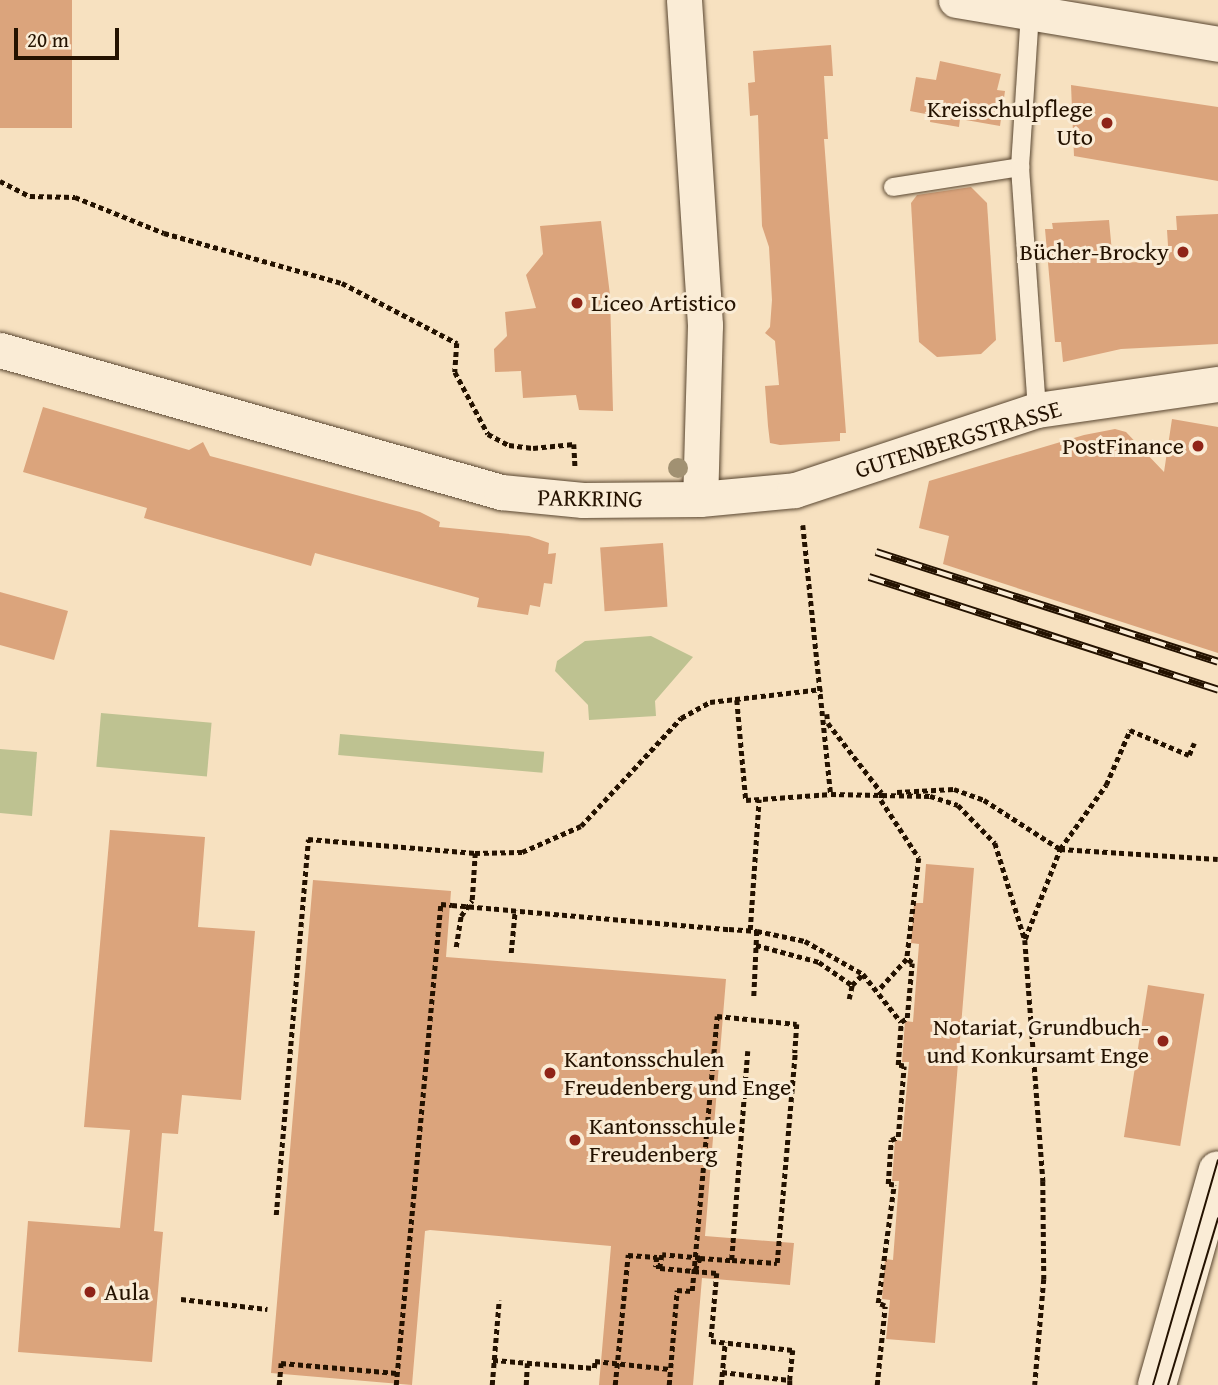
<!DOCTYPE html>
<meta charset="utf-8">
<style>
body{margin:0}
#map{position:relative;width:1218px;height:1385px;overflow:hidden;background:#f7e1c0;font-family:"Gentium Book Plus",serif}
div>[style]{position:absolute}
.green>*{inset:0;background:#bec291;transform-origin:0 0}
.building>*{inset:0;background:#dba47c;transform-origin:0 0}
.path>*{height:4.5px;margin-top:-2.25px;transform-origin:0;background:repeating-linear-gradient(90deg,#241200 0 5px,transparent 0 8.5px)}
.roads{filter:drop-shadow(0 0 2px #594630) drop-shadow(0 0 2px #594630)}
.lane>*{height:18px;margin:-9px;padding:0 9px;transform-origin:9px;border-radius:9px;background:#faecd6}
.street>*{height:35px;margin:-17.5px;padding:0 17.5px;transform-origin:17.5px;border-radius:17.5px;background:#faecd6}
.secondary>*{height:38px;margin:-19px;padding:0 19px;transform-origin:19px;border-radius:19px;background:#faecd6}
.tram>*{height:2px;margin:-1px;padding:0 1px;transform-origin:1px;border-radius:1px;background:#241200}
.rail>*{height:8px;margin-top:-4px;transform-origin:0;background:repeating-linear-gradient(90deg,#faecd6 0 16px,#241200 0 32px);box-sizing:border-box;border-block:2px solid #241200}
.path-bridge>*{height:4.5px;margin-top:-2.25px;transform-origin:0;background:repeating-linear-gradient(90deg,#241200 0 5px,transparent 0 8.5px)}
.trees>*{width:20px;height:20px;margin:-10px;border-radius:50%;background:#a19172}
.dots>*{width:19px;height:19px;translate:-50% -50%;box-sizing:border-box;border:4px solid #faecd6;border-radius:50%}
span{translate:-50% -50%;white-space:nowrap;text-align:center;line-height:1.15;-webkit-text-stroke:6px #faecd6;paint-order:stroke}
.poi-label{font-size:24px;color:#241200}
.right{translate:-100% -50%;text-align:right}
.left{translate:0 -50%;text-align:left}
.street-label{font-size:24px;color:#241200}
.scale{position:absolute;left:14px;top:28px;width:105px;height:32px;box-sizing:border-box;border:4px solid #241200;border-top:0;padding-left:9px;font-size:21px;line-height:24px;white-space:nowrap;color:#241200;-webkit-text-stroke:5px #faecd6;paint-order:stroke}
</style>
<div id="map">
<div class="green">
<div style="clip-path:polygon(651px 636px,693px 657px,655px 701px,656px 716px,589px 720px,588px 705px,555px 671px,557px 661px,585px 641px)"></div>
<div style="left:101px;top:713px;width:111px;height:54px;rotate:5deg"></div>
<div style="left:340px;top:734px;width:205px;height:21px;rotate:5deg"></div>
<div style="clip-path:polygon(0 749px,37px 752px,32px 816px,0 813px)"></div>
</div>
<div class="building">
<div style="left:0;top:0;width:72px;height:128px"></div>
<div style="clip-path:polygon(831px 45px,833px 76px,824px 76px,828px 139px,824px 139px,846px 433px,840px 433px,840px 441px,780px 445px,770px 443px,768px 426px,765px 386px,779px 385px,775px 341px,765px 333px,770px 327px,772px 300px,769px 247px,762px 226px,758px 115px,750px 116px,748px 83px,755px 82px,753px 51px)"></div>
<div style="clip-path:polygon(940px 61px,1001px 74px,997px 90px,1005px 91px,1000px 126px,960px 119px,959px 127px,930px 122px,931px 115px,910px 111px,916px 77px,936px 80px)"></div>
<div style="clip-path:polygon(1071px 85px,1218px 107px,1218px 181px,1074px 156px)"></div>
<div style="clip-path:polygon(971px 187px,987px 203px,996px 340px,981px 354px,937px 357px,919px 342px,911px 203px,917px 195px)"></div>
<div style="clip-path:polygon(1218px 214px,1218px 344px,1121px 349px,1063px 362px,1061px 342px,1055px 342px,1045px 229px,1053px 229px,1052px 223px,1109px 220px,1113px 263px,1169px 261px,1167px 230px,1177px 230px,1176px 216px)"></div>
<div style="clip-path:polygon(601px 221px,610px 295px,613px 411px,579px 410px,576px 395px,523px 398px,521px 371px,495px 372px,494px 349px,507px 336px,505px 312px,536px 308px,526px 275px,543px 254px,540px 226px)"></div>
<div style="clip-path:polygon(43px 407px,189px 450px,203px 442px,210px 456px,420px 512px,440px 522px,439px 527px,529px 536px,549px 543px,548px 554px,556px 553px,552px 584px,544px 583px,540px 607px,530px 605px,528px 615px,477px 607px,479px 598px,315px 553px,311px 566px,144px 518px,147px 508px,23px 472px)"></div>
<div style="clip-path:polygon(1172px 419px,1218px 427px,1218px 653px,943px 564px,949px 536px,919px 528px,929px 481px,1084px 435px,1115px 429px,1126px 432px,1164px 472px)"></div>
<div style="left:663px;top:543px;width:64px;height:63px;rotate:86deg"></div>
<div style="clip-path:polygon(0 592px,68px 611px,54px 660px,0 645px)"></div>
<div style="clip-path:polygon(110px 830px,205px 837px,198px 927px,255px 931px,241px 1100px,182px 1095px,178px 1134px,162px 1133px,154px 1231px,163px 1232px,152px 1362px,18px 1352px,28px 1221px,120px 1228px,130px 1130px,84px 1127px)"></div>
<div style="clip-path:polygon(926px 864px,974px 868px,935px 1343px,886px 1339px,890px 1300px,882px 1299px,885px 1259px,893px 1260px,899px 1181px,892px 1181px,895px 1140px,902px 1141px,909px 1062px,902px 1062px,905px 1021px,913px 1022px,919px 944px,911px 943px,914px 903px,923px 903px)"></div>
<div style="clip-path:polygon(313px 880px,451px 891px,446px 957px,726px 979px,705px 1236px,794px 1243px,790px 1285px,702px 1278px,693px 1385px,599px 1385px,611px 1246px,430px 1230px,425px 1231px,412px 1385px,271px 1373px)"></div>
<div style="left:1148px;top:985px;width:57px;height:154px;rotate:9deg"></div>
</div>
<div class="path">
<div style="left:0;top:181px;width:34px;rotate:27deg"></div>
<div style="left:30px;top:196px;width:45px;rotate:1.3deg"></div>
<div style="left:75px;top:197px;width:96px;rotate:22deg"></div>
<div style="left:164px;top:233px;width:185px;rotate:15.7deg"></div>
<div style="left:342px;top:283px;width:130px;rotate:27.6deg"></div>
<div style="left:457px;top:343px;width:29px;rotate:94deg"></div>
<div style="left:455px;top:372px;width:70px;rotate:62deg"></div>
<div style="left:488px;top:434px;width:24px;rotate:28deg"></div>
<div style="left:509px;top:445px;width:24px;rotate:7deg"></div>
<div style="left:533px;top:448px;width:41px;rotate:-5.6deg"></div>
<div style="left:574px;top:444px;width:22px;rotate:87deg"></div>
<div style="left:803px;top:525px;width:270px;rotate:84.1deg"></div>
<div style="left:831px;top:794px;width:99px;rotate:1.2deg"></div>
<div style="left:930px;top:796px;width:29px;rotate:18deg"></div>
<div style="left:958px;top:805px;width:53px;rotate:45.8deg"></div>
<div style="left:995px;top:843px;width:102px;rotate:72.8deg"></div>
<div style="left:1025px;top:940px;width:242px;rotate:85.7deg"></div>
<div style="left:1043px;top:1181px;width:98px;rotate:89.4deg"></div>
<div style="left:1044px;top:1279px;width:106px;rotate:94.9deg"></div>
<div style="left:737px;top:700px;width:100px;rotate:84.9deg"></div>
<div style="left:746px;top:800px;width:85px;rotate:-4deg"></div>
<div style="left:827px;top:714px;width:9px;rotate:84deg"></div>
<div style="left:828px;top:723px;width:88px;rotate:52.4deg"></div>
<div style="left:882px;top:793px;width:7px;rotate:98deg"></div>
<div style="left:881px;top:800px;width:69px;rotate:56.8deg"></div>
<div style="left:919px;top:858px;width:102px;rotate:96.8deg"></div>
<div style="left:907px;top:959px;width:42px;rotate:132.1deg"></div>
<div style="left:897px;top:792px;width:57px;rotate:-3deg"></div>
<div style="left:954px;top:789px;width:32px;rotate:20deg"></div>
<div style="left:984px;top:800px;width:90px;rotate:32.8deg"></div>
<div style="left:1060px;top:849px;width:158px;rotate:3.6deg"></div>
<div style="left:729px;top:929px;width:28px;rotate:4deg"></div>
<div style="left:757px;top:931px;width:65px;rotate:92.6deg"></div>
<div style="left:750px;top:930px;width:131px;rotate:-86.1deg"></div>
<div style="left:757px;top:931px;width:49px;rotate:11.8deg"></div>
<div style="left:805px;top:941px;width:67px;rotate:29.6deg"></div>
<div style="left:863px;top:974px;width:61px;rotate:51.6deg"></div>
<div style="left:1025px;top:939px;width:97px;rotate:-68.7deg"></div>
<div style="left:1060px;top:849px;width:79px;rotate:-54.3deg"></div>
<div style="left:1106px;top:785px;width:60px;rotate:-66.4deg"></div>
<div style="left:1130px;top:730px;width:64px;rotate:23deg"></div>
<div style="left:1189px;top:755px;width:13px;rotate:-67deg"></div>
<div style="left:756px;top:945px;width:65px;rotate:15.1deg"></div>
<div style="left:819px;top:962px;width:40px;rotate:34.9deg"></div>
<div style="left:456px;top:947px;width:31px;rotate:-81deg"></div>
<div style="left:461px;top:916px;width:19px;rotate:-55deg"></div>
<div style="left:472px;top:900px;width:47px;rotate:-86.3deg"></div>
<div style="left:511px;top:953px;width:43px;rotate:-84.7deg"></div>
<div style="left:849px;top:999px;width:14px;rotate:-78deg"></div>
<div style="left:852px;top:985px;width:16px;rotate:-45deg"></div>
<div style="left:748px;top:1051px;width:210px;rotate:94.4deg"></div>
<div style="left:732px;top:1260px;width:45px;rotate:3.8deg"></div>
<div style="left:777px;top:1263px;width:211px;rotate:-85.1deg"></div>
<div style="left:276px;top:1215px;width:377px;rotate:-85.1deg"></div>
<div style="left:308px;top:839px;width:168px;rotate:4.8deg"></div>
<div style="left:475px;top:853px;width:47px;rotate:-1.2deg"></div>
<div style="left:522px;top:852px;width:64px;rotate:-23.8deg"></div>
<div style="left:581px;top:826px;width:147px;rotate:-47.2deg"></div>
<div style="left:681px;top:718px;width:33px;rotate:-29deg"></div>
<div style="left:710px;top:702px;width:113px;rotate:-6.6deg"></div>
<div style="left:700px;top:1258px;width:38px;rotate:-175deg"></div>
<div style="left:662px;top:1255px;width:13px;rotate:99deg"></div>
<div style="left:660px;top:1268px;width:57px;rotate:5deg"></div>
<div style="left:717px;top:1273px;width:68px;rotate:95deg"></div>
<div style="left:711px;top:1341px;width:82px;rotate:6.3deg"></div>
<div style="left:793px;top:1350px;width:30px;rotate:96deg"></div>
<div style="left:695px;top:1270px;width:13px;rotate:-67deg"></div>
<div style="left:700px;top:1258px;width:32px;rotate:4deg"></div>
<div style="left:181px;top:1299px;width:87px;rotate:6.6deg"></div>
<div style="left:493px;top:1360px;width:101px;rotate:4.5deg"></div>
<div style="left:594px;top:1368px;width:7px;rotate:-82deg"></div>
<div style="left:595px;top:1361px;width:75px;rotate:6.1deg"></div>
<div style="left:722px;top:1372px;width:68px;rotate:6.7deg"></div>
<div style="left:790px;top:1380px;width:5px;rotate:90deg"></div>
<div style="left:279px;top:1385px;width:22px;rotate:-85deg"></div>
<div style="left:281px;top:1363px;width:116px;rotate:4.9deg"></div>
<div style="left:396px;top:1385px;width:483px;rotate:-84.7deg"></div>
<div style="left:441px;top:904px;width:11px;rotate:5deg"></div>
<div style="left:492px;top:1385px;width:85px;rotate:-85.3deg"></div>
<div style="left:526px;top:1385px;width:22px;rotate:-87deg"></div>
<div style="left:615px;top:1385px;width:131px;rotate:-84.3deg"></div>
<div style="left:628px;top:1255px;width:29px;rotate:4deg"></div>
<div style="left:657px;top:1257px;width:10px;rotate:96deg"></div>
<div style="left:656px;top:1267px;width:6px"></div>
<div style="left:669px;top:1385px;width:95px;rotate:-85.2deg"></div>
<div style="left:677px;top:1290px;width:15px;rotate:4deg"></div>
<div style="left:692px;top:1291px;width:276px;rotate:-84.8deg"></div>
<div style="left:721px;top:1385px;width:43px;rotate:-84.7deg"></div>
<div style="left:877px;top:1385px;width:79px;rotate:-84.2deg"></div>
<div style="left:885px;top:1306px;width:8px;rotate:-157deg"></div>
<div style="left:878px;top:1303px;width:119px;rotate:-82.3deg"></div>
<div style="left:894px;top:1185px;width:6px;rotate:-171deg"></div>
<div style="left:888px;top:1184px;width:44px;rotate:-86.1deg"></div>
<div style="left:891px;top:1140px;width:8px;rotate:-23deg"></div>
<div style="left:898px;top:1137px;width:71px;rotate:-85.2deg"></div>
<div style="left:904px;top:1066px;width:6px;rotate:-171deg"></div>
<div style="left:898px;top:1065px;width:43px;rotate:-86deg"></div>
<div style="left:901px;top:1022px;width:7px;rotate:-34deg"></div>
<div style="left:907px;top:1018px;width:55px;rotate:-84.8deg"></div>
<div style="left:912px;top:963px;width:6px;rotate:-141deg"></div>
</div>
<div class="roads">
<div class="lane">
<div style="left:1020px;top:167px;width:155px;rotate:-86.3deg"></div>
<div style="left:893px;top:187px;width:129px;rotate:-8.9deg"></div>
<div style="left:1020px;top:167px;width:244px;rotate:86deg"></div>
</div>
<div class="street">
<div style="left:684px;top:0;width:326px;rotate:86.3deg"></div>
<div style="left:705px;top:325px;width:174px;rotate:91.6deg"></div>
<div style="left:956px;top:0;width:266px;rotate:9.5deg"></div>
<div style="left:0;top:350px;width:521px;rotate:15.82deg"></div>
<div style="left:501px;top:492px;width:82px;rotate:5.6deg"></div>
<div style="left:583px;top:500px;width:117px;rotate:-0.5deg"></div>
<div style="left:700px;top:499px;width:95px;rotate:-5.4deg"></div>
<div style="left:795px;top:490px;width:255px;rotate:-18.3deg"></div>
<div style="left:1037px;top:410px;width:183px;rotate:-8.2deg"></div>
</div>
<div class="secondary">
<div style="left:1157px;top:1385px;width:223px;rotate:-74.2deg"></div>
</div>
</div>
<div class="tram">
<div style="left:1153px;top:1385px;width:234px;rotate:-73.9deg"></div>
<div style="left:1168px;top:1385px;width:174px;rotate:-73.3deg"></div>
</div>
<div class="rail">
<div style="left:876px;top:552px;width:359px;rotate:17.8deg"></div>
<div style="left:869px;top:577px;width:367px;rotate:17.9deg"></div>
</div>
<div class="path-bridge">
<div style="left:452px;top:905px;width:278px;rotate:5deg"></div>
<div style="left:717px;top:1016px;width:80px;rotate:5.7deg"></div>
<div style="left:797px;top:1024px;width:29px;rotate:94deg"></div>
</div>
<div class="trees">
<div style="left:678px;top:468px"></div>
</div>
<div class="dots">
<div style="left:1107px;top:123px;background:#8f2418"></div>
<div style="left:1183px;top:252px;background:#8f2418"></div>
<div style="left:577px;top:303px;background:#8f2418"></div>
<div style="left:1198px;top:446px;background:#8f2418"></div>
<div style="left:1163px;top:1041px;background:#8f2418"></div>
<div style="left:550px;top:1073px;background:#8f2418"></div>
<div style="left:575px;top:1140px;background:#8f2418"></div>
<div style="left:90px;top:1292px;background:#8f2418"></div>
</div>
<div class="poi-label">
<span class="right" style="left:1093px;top:123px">Kreisschulpflege<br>Uto</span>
<span class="right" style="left:1169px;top:252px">Bücher-Brocky</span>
<span class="left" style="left:591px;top:303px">Liceo Artistico</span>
<span class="right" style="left:1184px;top:446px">PostFinance</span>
<span class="right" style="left:1149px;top:1041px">Notariat, Grundbuch-<br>und Konkursamt Enge</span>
<span class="left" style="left:564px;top:1073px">Kantonsschulen<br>Freudenberg und Enge</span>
<span class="left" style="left:589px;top:1140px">Kantonsschule<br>Freudenberg</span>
<span class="left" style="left:104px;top:1292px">Aula</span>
</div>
<div class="street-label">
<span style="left:958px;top:439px;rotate:-17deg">GUTENBERGSTRASSE</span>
<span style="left:590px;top:498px;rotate:1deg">PARKRING</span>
</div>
<div class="scale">20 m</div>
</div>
